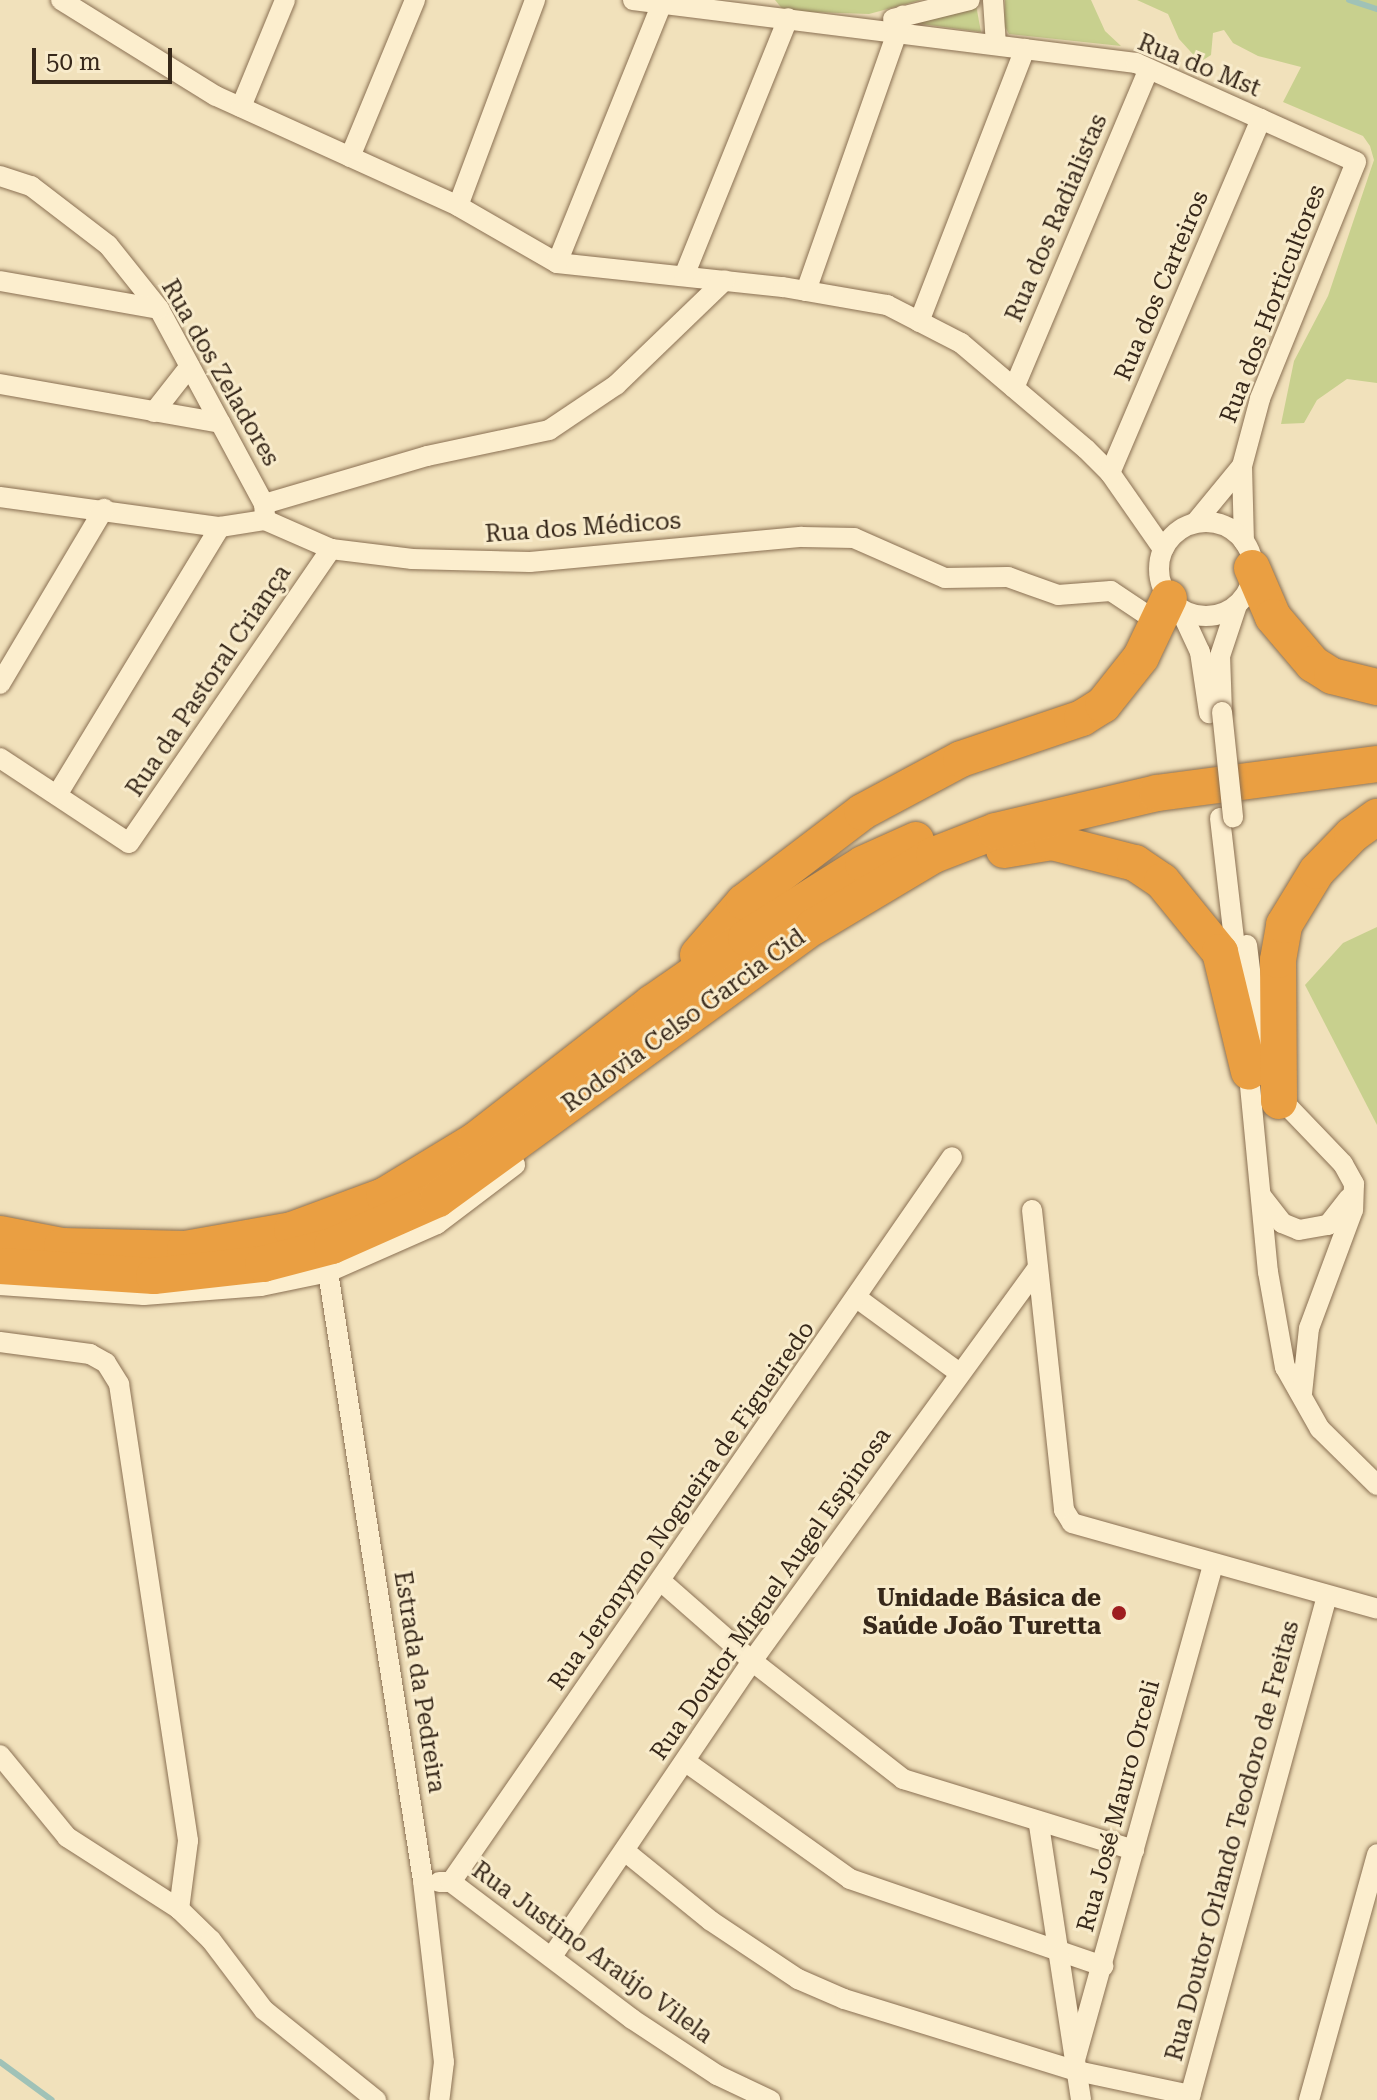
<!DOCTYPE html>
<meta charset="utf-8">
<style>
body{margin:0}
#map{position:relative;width:1377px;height:2100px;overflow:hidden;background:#f1e1bb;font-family:"Roboto Serif",serif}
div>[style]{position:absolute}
.green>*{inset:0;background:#c8d08e}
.stream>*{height:6px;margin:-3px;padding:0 3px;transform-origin:3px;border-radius:3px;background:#a0c2b7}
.roads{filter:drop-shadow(0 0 2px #8a7053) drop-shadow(0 0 2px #8a7053)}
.minor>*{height:20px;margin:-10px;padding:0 10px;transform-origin:10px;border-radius:10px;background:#fceece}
.minor>.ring{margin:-10px;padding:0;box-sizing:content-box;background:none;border:20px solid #fceece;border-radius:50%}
.motorway>*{height:36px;margin:-18px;padding:0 18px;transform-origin:18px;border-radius:18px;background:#ea9f42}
.bridges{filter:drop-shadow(0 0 2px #8a7053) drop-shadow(0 0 2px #8a7053)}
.minor-bridge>*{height:20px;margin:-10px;padding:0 10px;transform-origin:10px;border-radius:10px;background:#fceece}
.dots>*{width:22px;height:22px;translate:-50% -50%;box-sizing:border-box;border:4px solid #f8ebcb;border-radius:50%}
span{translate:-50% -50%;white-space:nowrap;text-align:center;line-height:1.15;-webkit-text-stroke:6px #f8ebcb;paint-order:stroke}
.street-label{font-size:24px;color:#37281a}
.poi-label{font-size:24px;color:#37281a;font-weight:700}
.right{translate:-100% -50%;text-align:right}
.scale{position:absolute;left:32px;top:48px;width:140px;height:36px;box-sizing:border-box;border:4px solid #37281a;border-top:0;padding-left:10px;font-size:24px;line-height:28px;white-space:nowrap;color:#37281a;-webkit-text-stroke:6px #f8ebcb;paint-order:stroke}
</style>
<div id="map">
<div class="green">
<div style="clip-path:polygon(775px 0,921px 0,869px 14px,784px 11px)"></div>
<div style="clip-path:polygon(1005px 0,1091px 0,1105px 31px,1121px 46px,1009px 34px,1004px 25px)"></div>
<div style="clip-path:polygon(1137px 0,1377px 0,1377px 383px,1347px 379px,1317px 400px,1304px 423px,1281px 424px,1294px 361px,1328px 296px,1374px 160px,1370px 146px,1363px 136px,1283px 102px,1301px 67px,1258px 56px,1233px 43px,1224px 30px,1213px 33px,1211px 55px,1200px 62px,1179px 39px,1168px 14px)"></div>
<div style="clip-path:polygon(976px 5px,981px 32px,914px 23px)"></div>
<div style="clip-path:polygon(1377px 927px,1377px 1125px,1305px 985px,1343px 943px)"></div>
</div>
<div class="stream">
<div style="left:1349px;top:0;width:29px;rotate:18deg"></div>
<div style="left:0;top:2062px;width:64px;rotate:36.2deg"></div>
</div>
<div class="roads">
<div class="minor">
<div style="left:61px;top:0;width:182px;rotate:31.8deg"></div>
<div style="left:216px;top:96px;width:266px;rotate:24.4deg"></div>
<div style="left:458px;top:206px;width:114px;rotate:29.9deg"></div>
<div style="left:557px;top:263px;width:227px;rotate:6.1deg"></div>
<div style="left:783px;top:287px;width:106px;rotate:9.8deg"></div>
<div style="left:887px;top:305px;width:83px;rotate:27.2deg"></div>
<div style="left:961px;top:343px;width:164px;rotate:40.3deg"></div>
<div style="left:1086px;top:449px;width:34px;rotate:45deg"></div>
<div style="left:1110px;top:473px;width:93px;rotate:55.1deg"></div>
<div style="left:633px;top:0;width:507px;rotate:7.14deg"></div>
<div style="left:1136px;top:63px;width:241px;rotate:24.2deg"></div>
<div style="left:1356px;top:162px;width:256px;rotate:112.1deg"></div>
<div style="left:1260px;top:399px;width:69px;rotate:105deg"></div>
<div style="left:1242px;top:466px;width:76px;rotate:88.5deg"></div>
<div style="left:993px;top:0;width:45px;rotate:86.2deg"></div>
<div style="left:893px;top:19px;width:79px;rotate:-13.9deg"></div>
<div style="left:241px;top:107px;width:116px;rotate:-67.6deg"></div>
<div style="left:350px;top:157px;width:170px;rotate:-67.5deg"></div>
<div style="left:0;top:176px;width:33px;rotate:18deg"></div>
<div style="left:31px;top:186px;width:97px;rotate:37.5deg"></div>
<div style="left:108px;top:245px;width:82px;rotate:51.4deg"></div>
<div style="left:159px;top:309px;width:221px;rotate:61.7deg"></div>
<div style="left:264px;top:504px;width:11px;rotate:85deg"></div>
<div style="left:458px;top:206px;width:220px;rotate:-69.5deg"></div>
<div style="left:557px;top:263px;width:280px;rotate:-68deg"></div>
<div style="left:684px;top:276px;width:278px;rotate:-68deg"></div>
<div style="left:0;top:281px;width:161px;rotate:10deg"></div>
<div style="left:806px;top:291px;width:292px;rotate:-70.6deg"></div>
<div style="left:919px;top:322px;width:293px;rotate:-68.8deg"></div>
<div style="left:0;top:384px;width:224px;rotate:10deg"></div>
<div style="left:1014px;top:388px;width:346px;rotate:-67.1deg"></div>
<div style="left:154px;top:412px;width:58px;rotate:-52deg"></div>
<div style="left:1110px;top:473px;width:385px;rotate:-66.9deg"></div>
<div style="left:0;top:497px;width:222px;rotate:7.8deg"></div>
<div style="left:220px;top:527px;width:46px;rotate:-8.8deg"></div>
<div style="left:265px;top:520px;width:72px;rotate:23.7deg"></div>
<div style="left:331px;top:549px;width:82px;rotate:7deg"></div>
<div style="left:412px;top:559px;width:118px;rotate:1.5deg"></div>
<div style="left:530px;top:562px;width:273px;rotate:-5.3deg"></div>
<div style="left:802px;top:537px;width:52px;rotate:1.1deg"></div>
<div style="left:854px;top:538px;width:99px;rotate:23.7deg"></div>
<div style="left:945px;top:578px;width:63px;rotate:-0.9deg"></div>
<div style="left:1008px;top:577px;width:53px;rotate:19.8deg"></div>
<div style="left:1058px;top:595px;width:53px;rotate:-4.3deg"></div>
<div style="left:1111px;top:591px;width:54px;rotate:33.7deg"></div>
<div style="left:264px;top:504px;width:170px;rotate:-16.4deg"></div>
<div style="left:427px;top:456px;width:125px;rotate:-12deg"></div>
<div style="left:549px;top:430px;width:81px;rotate:-33.9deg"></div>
<div style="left:616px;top:385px;width:151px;rotate:-43.9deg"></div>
<div class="ring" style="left:1159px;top:522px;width:74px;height:74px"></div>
<div style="left:1195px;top:523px;width:74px;rotate:-50.5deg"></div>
<div style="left:1180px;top:609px;width:47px;rotate:65.1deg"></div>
<div style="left:1200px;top:652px;width:62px;rotate:81.6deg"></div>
<div style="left:0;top:684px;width:204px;rotate:-59.3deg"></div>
<div style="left:1222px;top:712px;width:56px;rotate:-92deg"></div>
<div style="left:1220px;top:656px;width:54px;rotate:-71.6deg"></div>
<div style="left:0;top:758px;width:154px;rotate:33.4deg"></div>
<div style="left:129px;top:843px;width:357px;rotate:-55.5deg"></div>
<div style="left:57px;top:795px;width:314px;rotate:-58.7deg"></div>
<div style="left:1220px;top:818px;width:148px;rotate:83.4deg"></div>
<div style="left:1247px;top:945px;width:108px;rotate:83.1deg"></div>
<div style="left:1248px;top:1065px;width:208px;rotate:84.5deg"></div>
<div style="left:1268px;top:1272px;width:97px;rotate:79.9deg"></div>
<div style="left:1285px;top:1367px;width:71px;rotate:60.6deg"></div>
<div style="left:1320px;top:1429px;width:80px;rotate:44.5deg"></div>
<div style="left:1275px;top:1093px;width:98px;rotate:46.2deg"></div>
<div style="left:1343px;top:1164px;width:23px;rotate:61deg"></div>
<div style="left:1354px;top:1184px;width:26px;rotate:92deg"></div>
<div style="left:1353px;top:1210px;width:126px;rotate:110.4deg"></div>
<div style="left:1309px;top:1328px;width:65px;rotate:96.1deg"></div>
<div style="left:1262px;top:1197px;width:33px;rotate:52deg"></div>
<div style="left:1282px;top:1223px;width:18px;rotate:22deg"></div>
<div style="left:1299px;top:1230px;width:29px;rotate:-10deg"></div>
<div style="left:1328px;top:1225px;width:34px;rotate:-52deg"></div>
<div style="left:1032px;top:1210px;width:302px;rotate:83.9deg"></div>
<div style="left:1064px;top:1510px;width:15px;rotate:58deg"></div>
<div style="left:1072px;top:1523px;width:317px;rotate:15.7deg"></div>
<div style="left:328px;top:1272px;width:616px;rotate:81.13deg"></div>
<div style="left:423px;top:1881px;width:182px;rotate:83.4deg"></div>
<div style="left:444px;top:2062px;width:38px;rotate:97deg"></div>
<div style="left:0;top:1285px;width:144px;rotate:4deg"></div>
<div style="left:144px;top:1295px;width:117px;rotate:-4.4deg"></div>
<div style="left:261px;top:1286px;width:68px;rotate:-11.8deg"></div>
<div style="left:328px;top:1272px;width:119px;rotate:-23.8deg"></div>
<div style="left:437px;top:1224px;width:98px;rotate:-37.1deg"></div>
<div style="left:857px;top:1298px;width:125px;rotate:36.2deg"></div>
<div style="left:0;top:1342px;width:91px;rotate:7.6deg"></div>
<div style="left:90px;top:1354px;width:18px;rotate:29deg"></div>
<div style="left:106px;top:1363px;width:25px;rotate:58deg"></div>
<div style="left:119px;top:1384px;width:462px;rotate:81.4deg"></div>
<div style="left:188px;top:1841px;width:69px;rotate:97.5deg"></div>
<div style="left:662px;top:1582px;width:120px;rotate:41.3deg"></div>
<div style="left:752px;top:1661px;width:192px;rotate:38deg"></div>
<div style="left:903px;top:1779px;width:242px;rotate:17.1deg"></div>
<div style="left:0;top:1755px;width:106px;rotate:50.7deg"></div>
<div style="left:67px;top:1837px;width:133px;rotate:32.7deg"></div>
<div style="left:179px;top:1909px;width:45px;rotate:44.1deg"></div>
<div style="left:211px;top:1940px;width:88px;rotate:52.9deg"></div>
<div style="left:264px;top:2010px;width:144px;rotate:38.8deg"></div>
<div style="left:686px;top:1762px;width:201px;rotate:35.5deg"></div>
<div style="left:850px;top:1879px;width:268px;rotate:19deg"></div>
<div style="left:1039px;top:1825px;width:278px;rotate:81.3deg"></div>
<div style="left:626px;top:1852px;width:109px;rotate:39.1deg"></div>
<div style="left:711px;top:1921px;width:105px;rotate:33.7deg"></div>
<div style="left:798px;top:1979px;width:50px;rotate:23.5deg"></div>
<div style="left:844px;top:1999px;width:244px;rotate:17.2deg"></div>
<div style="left:1077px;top:2071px;width:116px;rotate:12deg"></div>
<div style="left:439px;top:1882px;width:12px"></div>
<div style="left:451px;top:1882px;width:227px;rotate:37.1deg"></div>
<div style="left:632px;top:2019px;width:102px;rotate:33.4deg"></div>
<div style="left:717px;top:2075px;width:59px;rotate:25.3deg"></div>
<div style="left:451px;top:1882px;width:881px;rotate:-55.35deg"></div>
<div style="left:553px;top:1955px;width:355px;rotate:-55.9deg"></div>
<div style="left:752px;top:1661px;width:486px;rotate:-54deg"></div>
<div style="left:1075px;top:2060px;width:514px;rotate:-74.42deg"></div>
<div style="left:1189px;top:2100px;width:523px;rotate:-74.69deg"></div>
<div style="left:1309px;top:2100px;width:255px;rotate:-74.5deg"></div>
</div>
<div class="motorway">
<div style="left:1252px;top:568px;width:53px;rotate:66.8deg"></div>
<div style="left:1273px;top:617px;width:62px;rotate:49.6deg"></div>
<div style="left:1313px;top:664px;width:22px;rotate:32deg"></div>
<div style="left:1332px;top:676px;width:46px;rotate:13.7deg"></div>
<div style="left:1004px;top:850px;width:49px;rotate:-9.5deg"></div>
<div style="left:1052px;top:842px;width:86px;rotate:14.2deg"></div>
<div style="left:1135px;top:863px;width:32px;rotate:34deg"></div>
<div style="left:1162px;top:881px;width:92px;rotate:50.8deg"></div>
<div style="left:1220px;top:952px;width:123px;rotate:76.4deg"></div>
<div style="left:698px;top:955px;width:70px;rotate:-49deg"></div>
<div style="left:744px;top:902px;width:148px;rotate:-37.3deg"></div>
<div style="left:862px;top:812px;width:112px;rotate:-28.2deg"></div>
<div style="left:961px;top:759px;width:128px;rotate:-18.7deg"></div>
<div style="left:1082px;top:718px;width:25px;rotate:-32deg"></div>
<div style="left:1103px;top:705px;width:61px;rotate:-51.6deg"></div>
<div style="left:1141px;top:657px;width:65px;rotate:-64.6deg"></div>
<div style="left:1279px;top:1101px;width:141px;rotate:-90.4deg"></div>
<div style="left:1278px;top:960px;width:36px;rotate:-80deg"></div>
<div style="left:1284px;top:925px;width:63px;rotate:-58.6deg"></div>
<div style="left:1317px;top:871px;width:50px;rotate:-45.8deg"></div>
<div style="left:1352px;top:835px;width:31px;rotate:-36deg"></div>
<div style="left:0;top:1234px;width:63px;rotate:11deg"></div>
<div style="left:62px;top:1246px;width:123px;rotate:1.4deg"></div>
<div style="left:185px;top:1249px;width:109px;rotate:-10.1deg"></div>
<div style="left:292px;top:1230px;width:98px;rotate:-20.3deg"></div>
<div style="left:384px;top:1196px;width:108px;rotate:-31.3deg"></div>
<div style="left:476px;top:1140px;width:223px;rotate:-37.9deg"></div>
<div style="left:652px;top:1003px;width:114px;rotate:-34.7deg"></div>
<div style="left:746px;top:938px;width:138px;rotate:-32.3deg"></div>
<div style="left:863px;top:864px;width:58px;rotate:-24.4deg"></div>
<div style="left:0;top:1266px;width:154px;rotate:3.7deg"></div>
<div style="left:154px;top:1276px;width:110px;rotate:-6.3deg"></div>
<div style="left:263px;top:1264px;width:71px;rotate:-14.6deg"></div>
<div style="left:332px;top:1246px;width:116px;rotate:-23.9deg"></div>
<div style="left:438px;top:1199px;width:463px;rotate:-36deg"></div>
<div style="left:813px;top:927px;width:141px;rotate:-30.8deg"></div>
<div style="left:934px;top:855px;width:66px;rotate:-21.2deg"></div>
<div style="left:996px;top:831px;width:165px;rotate:-13.3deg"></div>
<div style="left:1157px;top:793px;width:222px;rotate:-7.5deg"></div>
</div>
</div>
<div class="bridges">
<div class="minor-bridge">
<div style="left:1222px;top:712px;width:106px;rotate:84deg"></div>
</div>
</div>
<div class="dots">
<div style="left:1119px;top:1613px;background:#9e1e20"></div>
</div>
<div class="street-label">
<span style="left:1199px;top:66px;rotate:22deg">Rua do Mst</span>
<span style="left:1057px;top:218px;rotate:-67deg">Rua dos Radialistas</span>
<span style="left:1162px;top:286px;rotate:-67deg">Rua dos Carteiros</span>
<span style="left:1273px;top:304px;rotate:-69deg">Rua dos Horticultores</span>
<span style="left:220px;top:373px;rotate:60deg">Rua dos Zeladores</span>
<span style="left:583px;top:528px;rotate:-4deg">Rua dos Médicos</span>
<span style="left:209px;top:681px;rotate:-56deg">Rua da Pastoral Criança</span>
<span style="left:684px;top:1021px;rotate:-36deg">Rodovia Celso Garcia Cid</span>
<span style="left:682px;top:1506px;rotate:-55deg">Rua Jeronymo Nogueira de Figueiredo</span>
<span style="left:771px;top:1594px;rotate:-55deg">Rua Doutor Miguel Augel Espinosa</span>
<span style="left:419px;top:1682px;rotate:81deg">Estrada da Pedreira</span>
<span style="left:1119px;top:1806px;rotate:-75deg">Rua José Mauro Orceli</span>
<span style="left:1233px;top:1841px;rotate:-75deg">Rua Doutor Orlando Teodoro de Freitas</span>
<span style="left:592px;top:1953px;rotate:36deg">Rua Justino Araújo Vilela</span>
</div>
<div class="poi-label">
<span class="right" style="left:1101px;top:1613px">Unidade Básica de<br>Saúde João Turetta</span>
</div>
<div class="scale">50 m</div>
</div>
